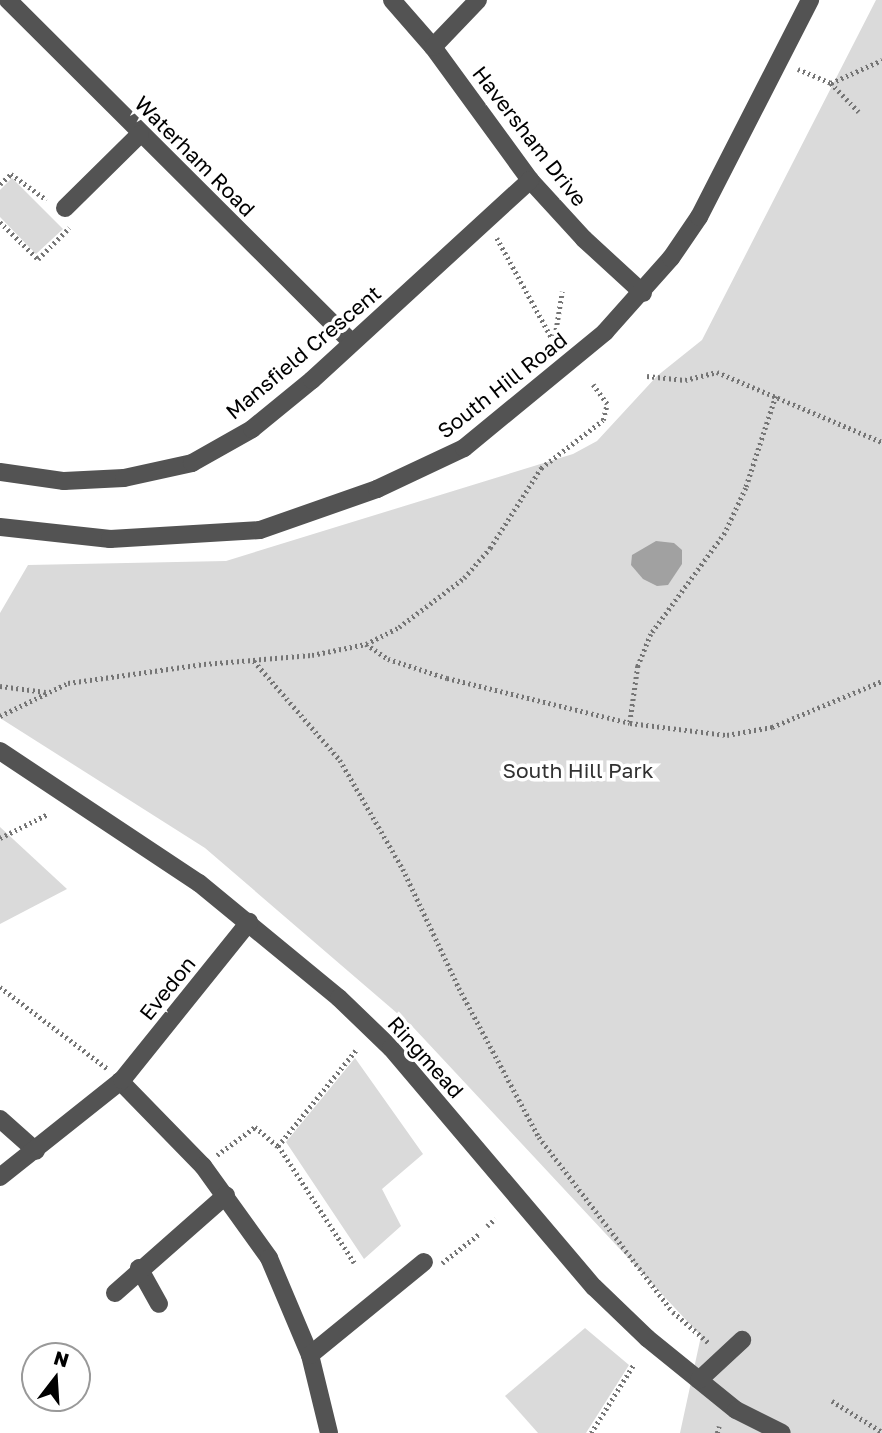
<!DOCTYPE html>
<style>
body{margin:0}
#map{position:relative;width:882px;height:1433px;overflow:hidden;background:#fff;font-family:"Golos Text",sans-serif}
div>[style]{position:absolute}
.green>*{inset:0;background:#dadada}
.water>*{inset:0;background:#a1a1a1}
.path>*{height:4.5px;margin-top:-2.25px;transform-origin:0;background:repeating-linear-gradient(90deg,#757575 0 2px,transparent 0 5.5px)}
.minor>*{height:18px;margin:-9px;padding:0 9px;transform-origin:9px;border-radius:9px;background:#535353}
span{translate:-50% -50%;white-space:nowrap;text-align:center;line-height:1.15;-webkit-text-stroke:7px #fff;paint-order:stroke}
.street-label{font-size:21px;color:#000}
.park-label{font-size:21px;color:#313131}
.north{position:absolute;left:21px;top:1342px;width:70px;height:70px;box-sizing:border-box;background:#fff;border:2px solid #999;border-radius:50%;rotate:17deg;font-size:19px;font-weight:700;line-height:28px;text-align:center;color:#000}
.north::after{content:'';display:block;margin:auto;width:24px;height:32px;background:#000;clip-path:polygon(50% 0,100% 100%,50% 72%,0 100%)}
</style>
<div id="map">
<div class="green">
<div style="clip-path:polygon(876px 0,882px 0,882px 1433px,680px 1433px,701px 1336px,412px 1026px,205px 848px,0 718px,0 613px,28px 565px,226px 561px,573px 454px,597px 441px,657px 376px,702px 340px)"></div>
<div style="clip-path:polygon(12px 178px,63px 229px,36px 254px,0 217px,0 190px)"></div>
<div style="clip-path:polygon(0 827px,67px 889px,0 924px)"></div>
<div style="clip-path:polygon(355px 1058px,423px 1154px,382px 1189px,401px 1226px,364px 1259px,286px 1142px)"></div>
<div style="clip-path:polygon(585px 1328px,629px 1365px,586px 1433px,538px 1433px,505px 1396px)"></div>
</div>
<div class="water">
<div style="clip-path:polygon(656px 541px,674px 543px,682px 550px,682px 564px,668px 585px,657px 586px,643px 579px,631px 565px,632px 555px)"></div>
</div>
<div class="path">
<div style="left:798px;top:69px;width:36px;rotate:23deg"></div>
<div style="left:831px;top:83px;width:40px;rotate:46deg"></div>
<div style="left:831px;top:83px;width:56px;rotate:-24.3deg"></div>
<div style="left:0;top:184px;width:15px;rotate:-42deg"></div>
<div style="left:11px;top:174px;width:44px;rotate:35.8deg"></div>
<div style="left:0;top:222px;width:53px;rotate:44.2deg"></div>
<div style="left:38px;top:259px;width:44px;rotate:-45deg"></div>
<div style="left:497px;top:238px;width:119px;rotate:61.3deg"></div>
<div style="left:554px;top:341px;width:50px;rotate:-80.7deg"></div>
<div style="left:647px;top:376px;width:38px;rotate:6deg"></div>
<div style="left:685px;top:380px;width:33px;rotate:-14deg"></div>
<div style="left:717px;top:372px;width:179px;rotate:23deg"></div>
<div style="left:776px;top:396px;width:97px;rotate:108.1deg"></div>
<div style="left:746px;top:488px;width:50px;rotate:115deg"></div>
<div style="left:725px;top:533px;width:125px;rotate:126.2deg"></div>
<div style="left:651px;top:634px;width:35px;rotate:112deg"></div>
<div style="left:638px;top:666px;width:58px;rotate:98deg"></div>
<div style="left:630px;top:723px;width:98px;rotate:7.1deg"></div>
<div style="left:727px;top:735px;width:46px;rotate:-10.1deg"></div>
<div style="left:772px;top:727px;width:119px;rotate:-22.7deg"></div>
<div style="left:366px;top:644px;width:27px;rotate:34deg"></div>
<div style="left:388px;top:659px;width:62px;rotate:17.9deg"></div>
<div style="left:447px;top:678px;width:188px;rotate:13.8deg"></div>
<div style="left:254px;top:661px;width:131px;rotate:49deg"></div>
<div style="left:340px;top:760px;width:126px;rotate:60deg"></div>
<div style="left:403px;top:869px;width:132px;rotate:64.8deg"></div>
<div style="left:459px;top:988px;width:169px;rotate:61.8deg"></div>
<div style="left:539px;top:1137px;width:220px;rotate:52.6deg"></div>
<div style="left:673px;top:1312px;width:48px;rotate:40.7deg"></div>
<div style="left:0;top:686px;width:46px;rotate:7.4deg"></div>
<div style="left:0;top:716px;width:76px;rotate:-25.9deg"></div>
<div style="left:68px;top:683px;width:137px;rotate:-8deg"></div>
<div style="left:204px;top:664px;width:108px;rotate:-4.8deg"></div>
<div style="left:312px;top:655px;width:55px;rotate:-11.5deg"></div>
<div style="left:366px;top:644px;width:37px;rotate:-27deg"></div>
<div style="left:399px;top:627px;width:81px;rotate:-37deg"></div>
<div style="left:464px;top:578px;width:40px;rotate:-49deg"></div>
<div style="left:490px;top:548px;width:95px;rotate:-57.5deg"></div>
<div style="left:541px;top:468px;width:78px;rotate:-37.7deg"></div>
<div style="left:603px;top:420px;width:16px;rotate:-76deg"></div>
<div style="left:607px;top:404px;width:24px;rotate:-126deg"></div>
<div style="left:0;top:838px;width:54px;rotate:-26.6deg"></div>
<div style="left:0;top:987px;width:136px;rotate:37.2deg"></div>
<div style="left:217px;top:1155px;width:47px;rotate:-36.4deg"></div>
<div style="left:255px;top:1127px;width:30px;rotate:40deg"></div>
<div style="left:487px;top:1226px;width:11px;rotate:-41deg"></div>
<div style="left:354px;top:1263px;width:140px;rotate:-123deg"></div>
<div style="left:278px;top:1146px;width:124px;rotate:-50.9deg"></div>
<div style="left:442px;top:1263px;width:47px;rotate:-38.1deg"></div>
<div style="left:832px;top:1401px;width:59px;rotate:31.8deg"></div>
<div style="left:591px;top:1433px;width:81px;rotate:-58.1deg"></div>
<div style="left:717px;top:1433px;width:7px;rotate:-74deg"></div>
</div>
<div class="minor">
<div style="left:8px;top:0;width:484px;rotate:44.9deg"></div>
<div style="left:392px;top:0;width:62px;rotate:48.9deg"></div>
<div style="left:433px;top:47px;width:165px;rotate:53.9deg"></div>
<div style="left:530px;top:180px;width:80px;rotate:47.5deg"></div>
<div style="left:584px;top:239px;width:80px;rotate:42.5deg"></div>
<div style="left:433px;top:47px;width:65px;rotate:-46.2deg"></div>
<div style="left:65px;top:208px;width:105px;rotate:-44.6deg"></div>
<div style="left:0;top:472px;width:65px;rotate:8deg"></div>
<div style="left:64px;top:481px;width:60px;rotate:-2.9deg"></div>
<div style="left:124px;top:478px;width:70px;rotate:-12.4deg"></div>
<div style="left:192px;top:463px;width:69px;rotate:-29.5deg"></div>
<div style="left:252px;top:429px;width:77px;rotate:-39.2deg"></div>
<div style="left:312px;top:380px;width:296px;rotate:-42.5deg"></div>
<div style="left:0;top:527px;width:111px;rotate:6.2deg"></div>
<div style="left:110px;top:539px;width:150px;rotate:-3.4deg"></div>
<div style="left:260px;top:530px;width:124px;rotate:-19.3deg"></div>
<div style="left:377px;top:489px;width:96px;rotate:-25.2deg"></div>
<div style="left:464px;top:448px;width:183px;rotate:-39.4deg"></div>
<div style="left:605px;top:332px;width:99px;rotate:-48.3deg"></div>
<div style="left:671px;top:258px;width:50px;rotate:-55.7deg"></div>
<div style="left:699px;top:217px;width:244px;rotate:-62.9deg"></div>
<div style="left:0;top:751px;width:239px;rotate:33.6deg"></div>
<div style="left:199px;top:883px;width:181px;rotate:39.4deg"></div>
<div style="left:339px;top:998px;width:72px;rotate:43.9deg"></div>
<div style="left:391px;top:1048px;width:314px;rotate:49.7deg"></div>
<div style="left:594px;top:1287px;width:74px;rotate:43.9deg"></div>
<div style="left:647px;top:1338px;width:114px;rotate:39deg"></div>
<div style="left:736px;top:1410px;width:51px;rotate:26.6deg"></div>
<div style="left:120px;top:1081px;width:119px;rotate:45.7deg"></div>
<div style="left:203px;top:1166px;width:113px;rotate:54.3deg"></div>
<div style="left:269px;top:1258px;width:105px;rotate:67.1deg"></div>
<div style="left:310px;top:1355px;width:80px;rotate:76.3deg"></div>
<div style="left:0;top:1119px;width:48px;rotate:41.6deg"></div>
<div style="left:0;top:1177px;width:156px;rotate:-38.5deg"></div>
<div style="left:122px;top:1080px;width:203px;rotate:-51.2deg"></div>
<div style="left:139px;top:1268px;width:41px;rotate:60.9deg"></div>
<div style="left:115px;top:1293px;width:148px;rotate:-41.4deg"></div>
<div style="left:310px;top:1355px;width:147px;rotate:-39.2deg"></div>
<div style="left:699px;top:1380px;width:59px;rotate:-42.9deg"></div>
</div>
<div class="street-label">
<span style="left:530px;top:136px;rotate:52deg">Haversham Drive</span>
<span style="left:195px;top:156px;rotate:45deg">Waterham Road</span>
<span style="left:303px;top:352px;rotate:-40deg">Mansfield Crescent</span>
<span style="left:502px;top:385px;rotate:-38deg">South Hill Road</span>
<span style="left:167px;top:988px;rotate:-51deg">Evedon</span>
<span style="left:426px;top:1057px;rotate:48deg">Ringmead</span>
</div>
<div class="park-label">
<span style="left:578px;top:770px">South Hill Park</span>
</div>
<div class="north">N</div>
</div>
